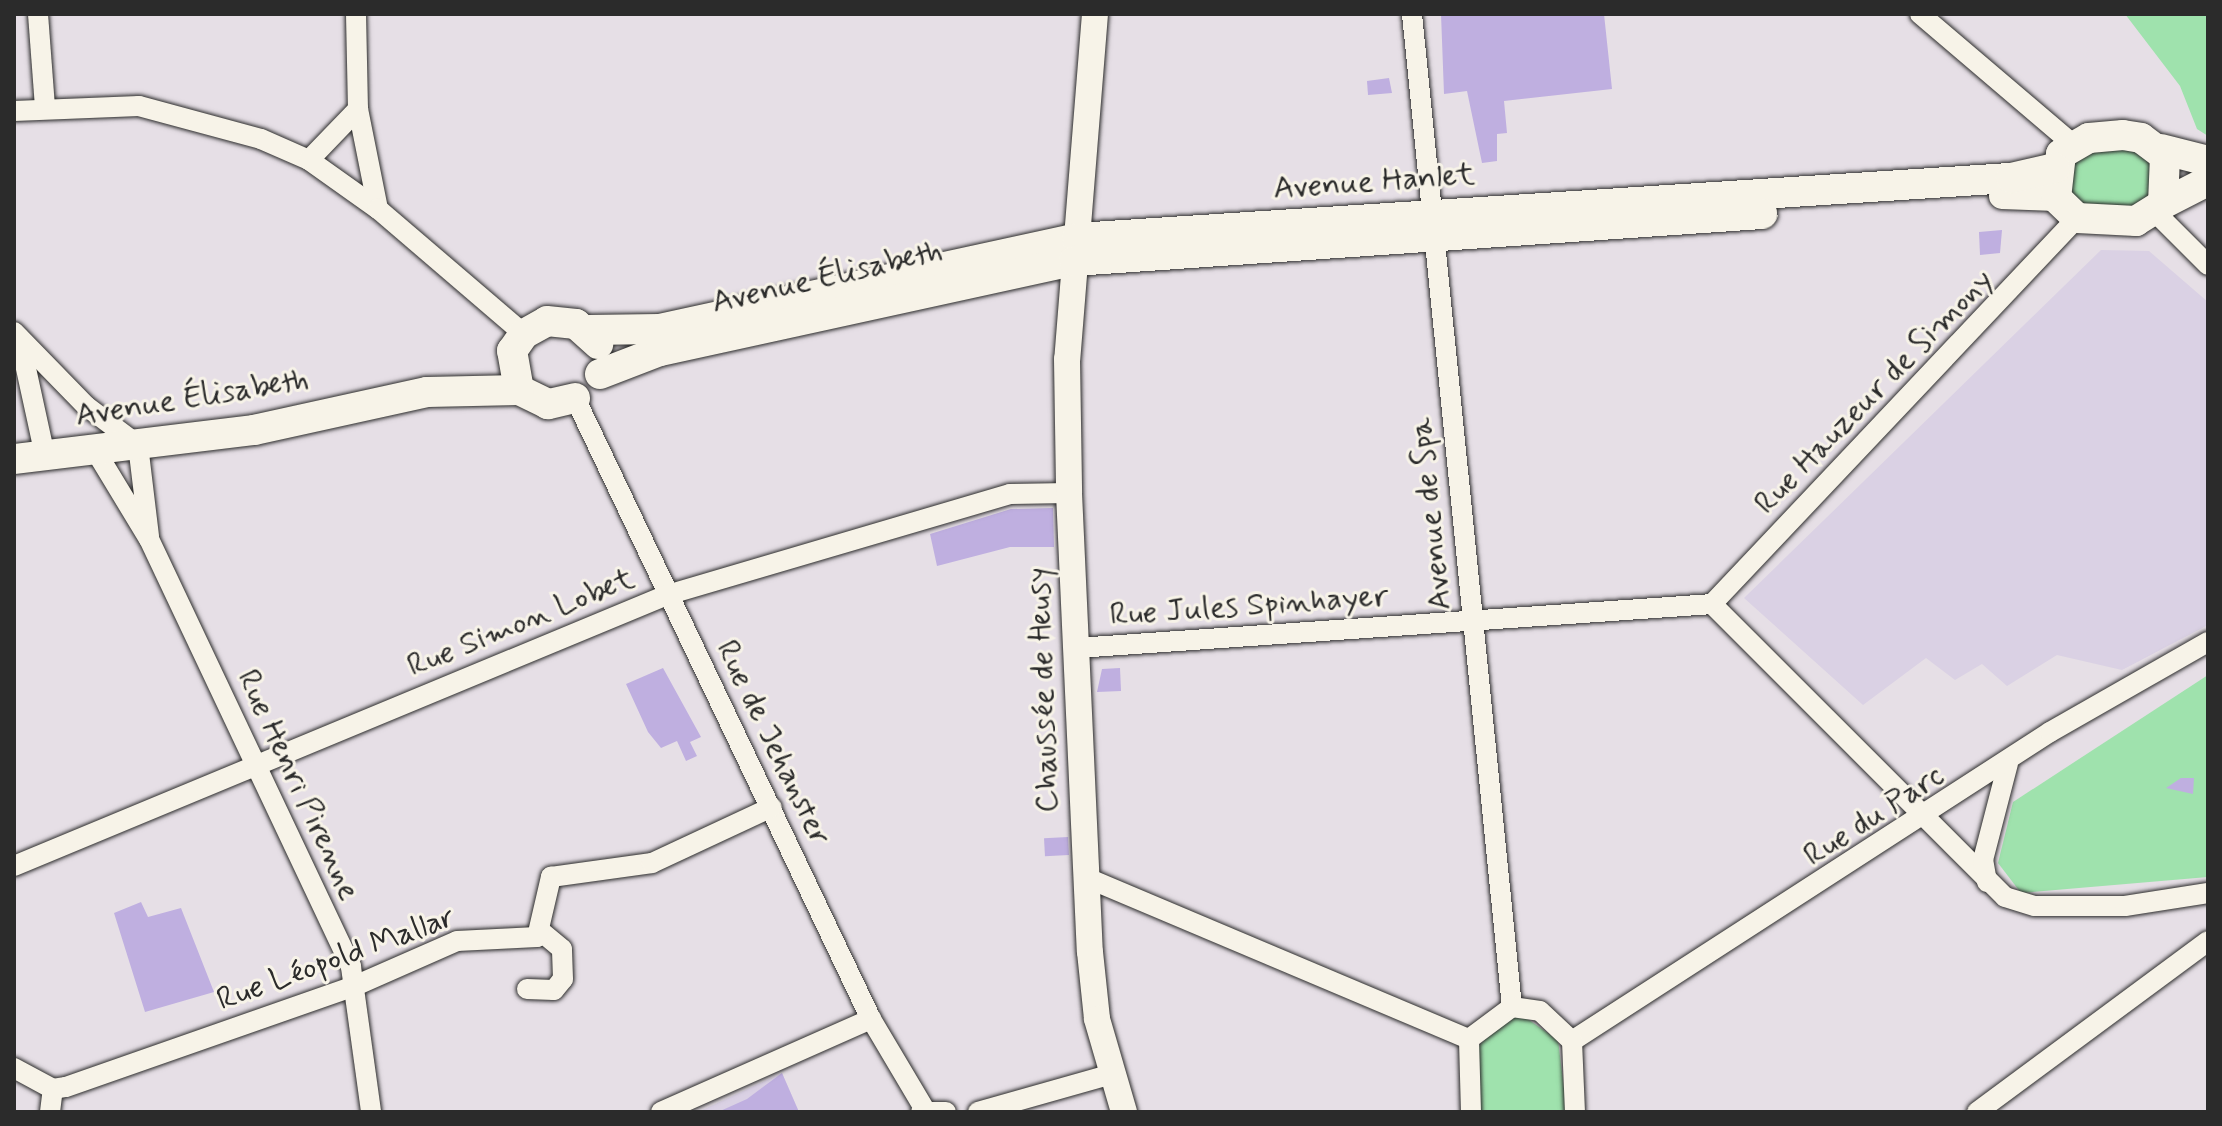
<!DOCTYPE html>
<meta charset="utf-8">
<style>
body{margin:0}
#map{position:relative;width:2222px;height:1126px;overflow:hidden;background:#e6dfe6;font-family:Mynerve,sans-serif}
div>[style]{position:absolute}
.built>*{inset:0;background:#dad1e4}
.green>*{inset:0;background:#9fe2ad}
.building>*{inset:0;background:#bfafe0;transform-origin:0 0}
.roads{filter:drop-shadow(0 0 2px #2b2b2b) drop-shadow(0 0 2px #2b2b2b)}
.minor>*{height:20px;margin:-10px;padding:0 10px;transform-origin:10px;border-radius:10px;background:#f7f3e8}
.major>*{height:26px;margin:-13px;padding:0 13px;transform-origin:13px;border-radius:13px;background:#f7f3e8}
.highway>*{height:30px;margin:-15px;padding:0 15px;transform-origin:15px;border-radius:15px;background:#f7f3e8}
span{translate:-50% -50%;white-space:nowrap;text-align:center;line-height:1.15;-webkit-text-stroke:6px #f7f3e8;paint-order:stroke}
.street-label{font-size:32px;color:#2b2b2b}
.frame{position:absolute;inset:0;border:16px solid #2b2b2b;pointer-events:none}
</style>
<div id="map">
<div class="built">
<div style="clip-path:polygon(2101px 250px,2149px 251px,2208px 302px,2208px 625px,2122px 670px,2057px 655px,2007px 686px,1982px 664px,1955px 680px,1926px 658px,1863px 705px,1744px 598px)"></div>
<div style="clip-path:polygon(782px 1073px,799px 1112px,698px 1112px)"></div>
</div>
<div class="green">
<div style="clip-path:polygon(2125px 14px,2208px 14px,2208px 136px,2197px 129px,2180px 86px)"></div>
<div style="clip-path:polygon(2122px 146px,2154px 159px,2157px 191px,2122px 216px,2068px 200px,2074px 156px)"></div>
<div style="clip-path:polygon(2208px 675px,2208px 877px,2021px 893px,1998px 863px,2013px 802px)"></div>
<div style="clip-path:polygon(1522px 1015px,1558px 1040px,1567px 1112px,1479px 1112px,1476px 1049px,1506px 1017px)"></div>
</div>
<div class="building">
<div style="clip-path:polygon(1441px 14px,1604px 14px,1612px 89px,1504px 101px,1507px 133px,1497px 134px,1497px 161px,1482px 163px,1467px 91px,1444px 94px)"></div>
<div style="clip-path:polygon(1389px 78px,1392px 93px,1368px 95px,1367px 81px)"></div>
<div style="clip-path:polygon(2002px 230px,2000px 253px,1980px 255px,1979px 232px)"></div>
<div style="clip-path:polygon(1053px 508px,1054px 547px,1010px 547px,937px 566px,930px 534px,1011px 509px)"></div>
<div style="clip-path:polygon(663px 668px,701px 737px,690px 742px,697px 756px,686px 761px,677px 741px,661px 748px,648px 732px,626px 684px)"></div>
<div style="clip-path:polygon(1120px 668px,1121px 691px,1097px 692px,1102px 669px)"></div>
<div style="clip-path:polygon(2181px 778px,2194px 778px,2193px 794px,2166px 788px)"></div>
<div style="left:1068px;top:837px;width:18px;height:24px;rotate:87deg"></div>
<div style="clip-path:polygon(141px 902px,148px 917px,181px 908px,214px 992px,145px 1012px,114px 913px)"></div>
<div style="clip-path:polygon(782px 1073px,799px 1112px,718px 1112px,747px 1099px)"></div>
</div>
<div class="roads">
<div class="minor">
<div style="left:38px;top:14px;width:93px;rotate:85.7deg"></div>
<div style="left:356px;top:14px;width:95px;rotate:88.8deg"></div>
<div style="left:358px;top:109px;width:102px;rotate:78.7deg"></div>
<div style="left:1412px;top:14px;width:998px;rotate:84.25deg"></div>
<div style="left:1920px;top:14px;width:201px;rotate:40.4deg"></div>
<div style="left:14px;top:111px;width:125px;rotate:-2.3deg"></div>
<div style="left:139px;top:106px;width:126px;rotate:15.1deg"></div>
<div style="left:261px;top:139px;width:52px;rotate:23.6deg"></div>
<div style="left:309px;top:160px;width:85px;rotate:35.4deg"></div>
<div style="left:378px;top:209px;width:192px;rotate:40.6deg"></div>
<div style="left:309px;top:160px;width:71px;rotate:-46.1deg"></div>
<div style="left:2155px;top:212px;width:75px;rotate:45deg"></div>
<div style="left:14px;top:332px;width:103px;rotate:45.8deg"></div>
<div style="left:86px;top:406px;width:65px;rotate:36.9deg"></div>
<div style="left:138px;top:445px;width:92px;rotate:83.1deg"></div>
<div style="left:20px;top:341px;width:118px;rotate:77.7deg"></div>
<div style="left:575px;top:398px;width:688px;rotate:64.52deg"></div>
<div style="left:871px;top:1019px;width:106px;rotate:59.3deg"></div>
<div style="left:95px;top:450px;width:104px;rotate:58.8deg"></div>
<div style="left:149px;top:539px;width:473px;rotate:64.7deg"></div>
<div style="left:351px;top:967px;width:146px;rotate:82.1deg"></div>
<div style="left:1712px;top:604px;width:414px;rotate:45deg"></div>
<div style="left:2005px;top:897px;width:31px;rotate:17deg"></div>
<div style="left:2035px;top:906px;width:90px"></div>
<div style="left:2125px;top:906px;width:84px;rotate:-8.9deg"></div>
<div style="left:1712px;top:604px;width:531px;rotate:-46.6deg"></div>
<div style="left:1077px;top:648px;width:637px;rotate:-3.96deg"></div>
<div style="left:14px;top:866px;width:707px;rotate:-22.54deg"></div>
<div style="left:667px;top:595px;width:358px;rotate:-16.4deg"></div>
<div style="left:1010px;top:494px;width:59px;rotate:-1deg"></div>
<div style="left:1085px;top:877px;width:417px;rotate:22.9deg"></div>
<div style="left:1987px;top:882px;width:22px;rotate:-100deg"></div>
<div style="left:1983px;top:860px;width:100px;rotate:-75.5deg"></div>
<div style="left:527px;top:989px;width:27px;rotate:2deg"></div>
<div style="left:554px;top:990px;width:14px;rotate:-51deg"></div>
<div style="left:563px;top:979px;width:30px;rotate:-92deg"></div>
<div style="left:562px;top:949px;width:26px;rotate:-140deg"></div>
<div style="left:1572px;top:1041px;width:569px;rotate:-32.88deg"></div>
<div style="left:2050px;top:732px;width:182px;rotate:-29.7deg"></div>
<div style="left:14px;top:1068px;width:44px;rotate:28.3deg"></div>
<div style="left:53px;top:1089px;width:13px;rotate:-9deg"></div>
<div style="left:66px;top:1087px;width:308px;rotate:-19.3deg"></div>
<div style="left:357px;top:985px;width:109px;rotate:-23.7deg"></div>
<div style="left:457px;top:941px;width:80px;rotate:-2.9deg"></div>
<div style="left:537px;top:937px;width:62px;rotate:-76.9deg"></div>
<div style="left:551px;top:877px;width:102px;rotate:-7.9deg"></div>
<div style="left:652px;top:863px;width:132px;rotate:-25deg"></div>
<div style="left:50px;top:1112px;width:23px;rotate:-83deg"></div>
<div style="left:661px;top:1112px;width:230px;rotate:-23.9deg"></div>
<div style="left:921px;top:1112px;width:25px"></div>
<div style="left:978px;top:1112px;width:139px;rotate:-15.8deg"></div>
<div style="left:1471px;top:1112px;width:73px;rotate:-91.6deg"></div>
<div style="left:1469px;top:1039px;width:54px;rotate:-36.7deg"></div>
<div style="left:1512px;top:1007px;width:28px;rotate:8deg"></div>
<div style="left:1540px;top:1011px;width:44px;rotate:43.2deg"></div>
<div style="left:1572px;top:1041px;width:71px;rotate:87.6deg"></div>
<div style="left:1977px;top:1112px;width:287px;rotate:-36.5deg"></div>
</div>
<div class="major">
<div style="left:1095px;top:14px;width:346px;rotate:94.6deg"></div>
<div style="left:1067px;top:359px;width:134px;rotate:89.1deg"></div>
<div style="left:1069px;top:493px;width:459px;rotate:87.4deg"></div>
<div style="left:1090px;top:952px;width:67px;rotate:84deg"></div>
<div style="left:1097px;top:1019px;width:97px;rotate:73.8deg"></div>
<div style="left:2002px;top:196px;width:54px;rotate:2.1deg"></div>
</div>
<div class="highway">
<div style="left:2123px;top:135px;width:18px;rotate:9deg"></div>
<div style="left:2141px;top:138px;width:30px;rotate:37deg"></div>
<div style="left:2165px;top:156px;width:48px;rotate:92.4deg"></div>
<div style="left:2163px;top:204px;width:32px;rotate:148deg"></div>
<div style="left:2136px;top:221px;width:59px;rotate:-177.1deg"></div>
<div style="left:2077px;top:218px;width:29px;rotate:-136deg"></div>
<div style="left:2056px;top:198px;width:44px;rotate:-83.5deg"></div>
<div style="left:2061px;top:154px;width:32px;rotate:-30deg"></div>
<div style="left:2089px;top:138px;width:34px;rotate:-5deg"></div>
<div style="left:2161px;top:149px;width:49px;rotate:14.3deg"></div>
<div style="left:2163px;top:204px;width:51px;rotate:-27.1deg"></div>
<div style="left:588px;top:330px;width:72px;rotate:-0.8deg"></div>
<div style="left:660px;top:329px;width:427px;rotate:-12.3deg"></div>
<div style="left:1077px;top:238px;width:936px;rotate:-3.68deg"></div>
<div style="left:2011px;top:178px;width:45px;rotate:-12.8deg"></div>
<div style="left:600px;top:374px;width:64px;rotate:-21deg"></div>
<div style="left:660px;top:351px;width:424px;rotate:-12.3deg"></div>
<div style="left:1074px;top:261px;width:690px;rotate:-3.91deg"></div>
<div style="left:575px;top:398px;width:28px;rotate:167deg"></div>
<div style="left:548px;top:404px;width:32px;rotate:-154deg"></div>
<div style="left:519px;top:390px;width:40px;rotate:-100deg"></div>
<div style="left:512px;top:351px;width:21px;rotate:-55deg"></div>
<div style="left:524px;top:334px;width:26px;rotate:-29deg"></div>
<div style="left:547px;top:321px;width:29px;rotate:6deg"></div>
<div style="left:576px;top:324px;width:30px;rotate:42deg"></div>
<div style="left:14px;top:459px;width:242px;rotate:-6.9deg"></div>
<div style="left:254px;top:430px;width:177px;rotate:-12.4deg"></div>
<div style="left:427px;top:392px;width:92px;rotate:-1.2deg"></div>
</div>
</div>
<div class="street-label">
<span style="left:1374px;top:182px;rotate:-4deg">Avenue Hanlet</span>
<span style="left:827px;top:277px;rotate:-13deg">Avenue Élisabeth</span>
<span style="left:1874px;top:392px;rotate:-46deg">Rue Hauzeur de Simony</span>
<span style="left:192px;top:398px;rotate:-9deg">Avenue Élisabeth</span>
<span style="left:1431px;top:514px;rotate:-96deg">Avenue de Spa</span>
<span style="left:1249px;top:606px;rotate:-4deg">Rue Jules Spinhayer</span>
<span style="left:521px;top:623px;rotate:-22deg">Rue Simon Lobet</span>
<span style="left:1044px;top:690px;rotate:-92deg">Chaussée de Heusy</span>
<span style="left:773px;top:743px;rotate:64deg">Rue de Jehanster</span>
<span style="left:298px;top:785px;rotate:65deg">Rue Henri Pirenne</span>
<span style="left:1874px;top:816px;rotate:-33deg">Rue du Parc</span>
<span style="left:336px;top:959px;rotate:-20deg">Rue Léopold Mallar</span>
</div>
<div class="frame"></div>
</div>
